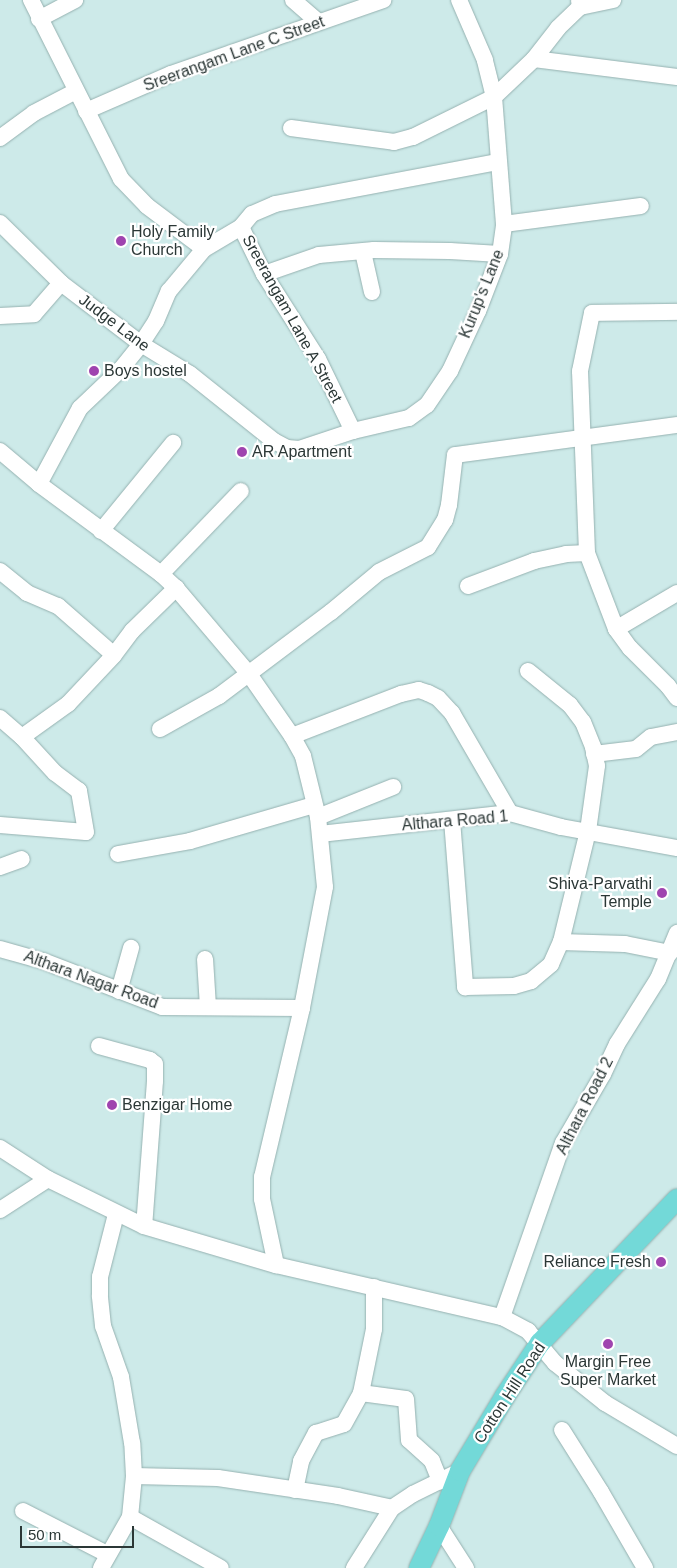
<!DOCTYPE html>
<style>
body{margin:0}
#map{position:relative;width:677px;height:1568px;overflow:hidden;background:#cdeae9;font-family:Helvetica,sans-serif}
div>[style]{position:absolute}
.roads{filter:drop-shadow(0 0 1px #95b1b0) drop-shadow(0 0 1px #95b1b0)}
.minor>*{height:16px;margin:-8px;padding:0 8px;transform-origin:8px;border-radius:8px;background:#fff}
.major>*{height:20px;margin:-10px;padding:0 10px;transform-origin:10px;border-radius:10px;background:#73d9d8}
.dots>*{width:14px;height:14px;translate:-50% -50%;box-sizing:border-box;border:2px solid #fff;border-radius:50%}
span{translate:-50% -50%;white-space:nowrap;text-align:center;line-height:1.15;-webkit-text-stroke:4.5px #fff;paint-order:stroke}
.street-label{font-size:16px;color:#2b3736}
.poi-label{font-size:16px;color:#2b3736}
.left{translate:0 -50%;text-align:left}
.right{translate:-100% -50%;text-align:right}
.scale{position:absolute;left:20px;top:1526px;width:114px;height:22px;box-sizing:border-box;border:2px solid #2b3736;border-top:0;padding-left:6px;font-size:15px;line-height:18px;white-space:nowrap;color:#2b3736;-webkit-text-stroke:4px #fff;paint-order:stroke}
</style>
<div id="map">
<div class="roads">
<div class="minor">
<div style="left:31px;top:0;width:200px;rotate:63.3deg"></div>
<div style="left:121px;top:179px;width:37px;rotate:46deg"></div>
<div style="left:147px;top:206px;width:71px;rotate:37deg"></div>
<div style="left:204px;top:249px;width:43px;rotate:-30.7deg"></div>
<div style="left:241px;top:227px;width:52px;rotate:63.9deg"></div>
<div style="left:264px;top:274px;width:101px;rotate:57.6deg"></div>
<div style="left:318px;top:359px;width:80px;rotate:64.1deg"></div>
<div style="left:293px;top:0;width:33px;rotate:41deg"></div>
<div style="left:580px;top:7px;width:34px;rotate:-12deg"></div>
<div style="left:39px;top:19px;width:41px;rotate:-27.8deg"></div>
<div style="left:534px;top:59px;width:144px;rotate:7.2deg"></div>
<div style="left:86px;top:111px;width:93px;rotate:-23.5deg"></div>
<div style="left:171px;top:74px;width:225px;rotate:-19.2deg"></div>
<div style="left:291px;top:128px;width:104px;rotate:7.7deg"></div>
<div style="left:394px;top:142px;width:20px;rotate:-15deg"></div>
<div style="left:413px;top:137px;width:90px;rotate:-26.3deg"></div>
<div style="left:494px;top:97px;width:55px;rotate:-43.5deg"></div>
<div style="left:534px;top:59px;width:39px;rotate:-52deg"></div>
<div style="left:558px;top:28px;width:30px;rotate:-44deg"></div>
<div style="left:580px;top:7px;width:7px;rotate:-98deg"></div>
<div style="left:0;top:138px;width:42px;rotate:-36.3deg"></div>
<div style="left:34px;top:113px;width:47px;rotate:-27.6deg"></div>
<div style="left:0;top:223px;width:86px;rotate:44.5deg"></div>
<div style="left:61px;top:283px;width:101px;rotate:37.3deg"></div>
<div style="left:141px;top:344px;width:57px;rotate:31.5deg"></div>
<div style="left:190px;top:374px;width:107px;rotate:38.6deg"></div>
<div style="left:274px;top:441px;width:15px;rotate:28deg"></div>
<div style="left:287px;top:448px;width:12px;rotate:5deg"></div>
<div style="left:299px;top:449px;width:57px;rotate:-18.4deg"></div>
<div style="left:353px;top:431px;width:57px;rotate:-13.1deg"></div>
<div style="left:409px;top:418px;width:22px;rotate:-36deg"></div>
<div style="left:427px;top:405px;width:41px;rotate:-55.9deg"></div>
<div style="left:450px;top:371px;width:66px;rotate:-65deg"></div>
<div style="left:478px;top:311px;width:61px;rotate:-68.9deg"></div>
<div style="left:500px;top:254px;width:30px;rotate:-82deg"></div>
<div style="left:504px;top:224px;width:127px;rotate:-94.5deg"></div>
<div style="left:494px;top:97px;width:38px;rotate:-104deg"></div>
<div style="left:485px;top:60px;width:65px;rotate:-113.4deg"></div>
<div style="left:504px;top:224px;width:138px;rotate:-7.5deg"></div>
<div style="left:241px;top:227px;width:17px;rotate:-50deg"></div>
<div style="left:252px;top:214px;width:25px;rotate:-23deg"></div>
<div style="left:275px;top:204px;width:227px;rotate:-10.7deg"></div>
<div style="left:363px;top:252px;width:41px;rotate:77.3deg"></div>
<div style="left:264px;top:274px;width:58px;rotate:-19.1deg"></div>
<div style="left:319px;top:255px;width:55px;rotate:-5.2deg"></div>
<div style="left:374px;top:250px;width:76px;rotate:0.8deg"></div>
<div style="left:450px;top:251px;width:50px;rotate:3.4deg"></div>
<div style="left:0;top:316px;width:34px;rotate:-3deg"></div>
<div style="left:34px;top:314px;width:41px;rotate:-48.9deg"></div>
<div style="left:0;top:451px;width:51px;rotate:40.2deg"></div>
<div style="left:39px;top:484px;width:152px;rotate:36.4deg"></div>
<div style="left:161px;top:574px;width:21px;rotate:43deg"></div>
<div style="left:176px;top:588px;width:113px;rotate:49.7deg"></div>
<div style="left:249px;top:674px;width:75px;rotate:55.3deg"></div>
<div style="left:292px;top:736px;width:23px;rotate:61deg"></div>
<div style="left:303px;top:756px;width:63px;rotate:76.2deg"></div>
<div style="left:318px;top:817px;width:70px;rotate:84.3deg"></div>
<div style="left:325px;top:887px;width:123px;rotate:100.8deg"></div>
<div style="left:302px;top:1008px;width:174px;rotate:103.3deg"></div>
<div style="left:262px;top:1177px;width:22px;rotate:90deg"></div>
<div style="left:262px;top:1199px;width:67px;rotate:78deg"></div>
<div style="left:276px;top:1265px;width:232px;rotate:13deg"></div>
<div style="left:502px;top:1317px;width:30px;rotate:28deg"></div>
<div style="left:528px;top:1331px;width:42px;rotate:49.8deg"></div>
<div style="left:555px;top:1363px;width:64px;rotate:38.7deg"></div>
<div style="left:605px;top:1403px;width:84px;rotate:30.8deg"></div>
<div style="left:39px;top:484px;width:86px;rotate:-61.7deg"></div>
<div style="left:80px;top:408px;width:57px;rotate:-43.6deg"></div>
<div style="left:121px;top:369px;width:32px;rotate:-51deg"></div>
<div style="left:141px;top:344px;width:27px;rotate:-57deg"></div>
<div style="left:156px;top:321px;width:33px;rotate:-67deg"></div>
<div style="left:169px;top:291px;width:55px;rotate:-50.2deg"></div>
<div style="left:101px;top:531px;width:114px;rotate:-50.7deg"></div>
<div style="left:587px;top:553px;width:182px;rotate:-92.2deg"></div>
<div style="left:580px;top:371px;width:59px;rotate:-78.3deg"></div>
<div style="left:592px;top:313px;width:85px;rotate:-0.7deg"></div>
<div style="left:0;top:571px;width:35px;rotate:39deg"></div>
<div style="left:27px;top:593px;width:34px;rotate:23deg"></div>
<div style="left:58px;top:606px;width:74px;rotate:41.2deg"></div>
<div style="left:161px;top:574px;width:115px;rotate:-46.1deg"></div>
<div style="left:468px;top:586px;width:71px;rotate:-20.7deg"></div>
<div style="left:534px;top:561px;width:33px;rotate:-12deg"></div>
<div style="left:566px;top:554px;width:21px;rotate:-3deg"></div>
<div style="left:587px;top:553px;width:81px;rotate:69.1deg"></div>
<div style="left:616px;top:629px;width:24px;rotate:54deg"></div>
<div style="left:630px;top:648px;width:54px;rotate:45deg"></div>
<div style="left:668px;top:686px;width:15px;rotate:53deg"></div>
<div style="left:616px;top:629px;width:71px;rotate:-30.5deg"></div>
<div style="left:528px;top:671px;width:54px;rotate:39deg"></div>
<div style="left:570px;top:705px;width:21px;rotate:53deg"></div>
<div style="left:583px;top:722px;width:27px;rotate:68deg"></div>
<div style="left:593px;top:747px;width:19px;rotate:78deg"></div>
<div style="left:597px;top:766px;width:66px;rotate:97.9deg"></div>
<div style="left:588px;top:831px;width:114px;rotate:103.7deg"></div>
<div style="left:561px;top:942px;width:64px;rotate:1.8deg"></div>
<div style="left:625px;top:944px;width:46px;rotate:11.3deg"></div>
<div style="left:0;top:718px;width:29px;rotate:41deg"></div>
<div style="left:22px;top:737px;width:57px;rotate:-35.7deg"></div>
<div style="left:68px;top:704px;width:67px;rotate:-46.8deg"></div>
<div style="left:114px;top:655px;width:30px;rotate:-53deg"></div>
<div style="left:132px;top:631px;width:62px;rotate:-44.3deg"></div>
<div style="left:160px;top:729px;width:68px;rotate:-29.2deg"></div>
<div style="left:219px;top:696px;width:140px;rotate:-36.9deg"></div>
<div style="left:331px;top:612px;width:62px;rotate:-39.8deg"></div>
<div style="left:379px;top:572px;width:55px;rotate:-27deg"></div>
<div style="left:428px;top:547px;width:32px;rotate:-58deg"></div>
<div style="left:445px;top:520px;width:16px;rotate:-75deg"></div>
<div style="left:449px;top:505px;width:50px;rotate:-83.2deg"></div>
<div style="left:455px;top:455px;width:224px;rotate:-7.7deg"></div>
<div style="left:292px;top:736px;width:117px;rotate:-21.1deg"></div>
<div style="left:401px;top:694px;width:18px;rotate:-13deg"></div>
<div style="left:419px;top:690px;width:9px;rotate:18deg"></div>
<div style="left:428px;top:693px;width:11px;rotate:27deg"></div>
<div style="left:438px;top:698px;width:21px;rotate:47deg"></div>
<div style="left:452px;top:713px;width:116px;rotate:59.9deg"></div>
<div style="left:594px;top:754px;width:42px;rotate:-6.8deg"></div>
<div style="left:636px;top:749px;width:19px;rotate:-39deg"></div>
<div style="left:651px;top:737px;width:26px;rotate:-11deg"></div>
<div style="left:318px;top:817px;width:81px;rotate:-21.8deg"></div>
<div style="left:452px;top:820px;width:168px;rotate:85.5deg"></div>
<div style="left:465px;top:987px;width:49px;rotate:-1.2deg"></div>
<div style="left:514px;top:986px;width:18px;rotate:-16deg"></div>
<div style="left:531px;top:981px;width:26px;rotate:-40deg"></div>
<div style="left:551px;top:964px;width:24px;rotate:-66deg"></div>
<div style="left:0;top:825px;width:86px;rotate:4.7deg"></div>
<div style="left:86px;top:832px;width:42px;rotate:-99.7deg"></div>
<div style="left:79px;top:791px;width:30px;rotate:-143deg"></div>
<div style="left:55px;top:773px;width:49px;rotate:-132.5deg"></div>
<div style="left:320px;top:834px;width:191px;rotate:-6.3deg"></div>
<div style="left:510px;top:813px;width:53px;rotate:15.4deg"></div>
<div style="left:561px;top:827px;width:118px;rotate:10.3deg"></div>
<div style="left:118px;top:854px;width:73px;rotate:-10.2deg"></div>
<div style="left:190px;top:841px;width:129px;rotate:-16.2deg"></div>
<div style="left:0;top:867px;width:23px;rotate:-20deg"></div>
<div style="left:0;top:949px;width:45px;rotate:15.6deg"></div>
<div style="left:43px;top:961px;width:128px;rotate:21.1deg"></div>
<div style="left:162px;top:1007px;width:140px;rotate:0.4deg"></div>
<div style="left:205px;top:959px;width:48px;rotate:86.4deg"></div>
<div style="left:119px;top:991px;width:45px;rotate:-74.4deg"></div>
<div style="left:99px;top:1046px;width:53px;rotate:15.4deg"></div>
<div style="left:150px;top:1060px;width:6px;rotate:39deg"></div>
<div style="left:155px;top:1064px;width:17px;rotate:90deg"></div>
<div style="left:155px;top:1081px;width:145px;rotate:94.3deg"></div>
<div style="left:0;top:1148px;width:57px;rotate:32.9deg"></div>
<div style="left:48px;top:1179px;width:107px;rotate:26.1deg"></div>
<div style="left:144px;top:1226px;width:138px;rotate:16.5deg"></div>
<div style="left:0;top:1210px;width:57px;rotate:-32.9deg"></div>
<div style="left:502px;top:1317px;width:184px;rotate:-70.7deg"></div>
<div style="left:563px;top:1143px;width:80px;rotate:-59.9deg"></div>
<div style="left:603px;top:1074px;width:33px;rotate:-65deg"></div>
<div style="left:617px;top:1044px;width:77px;rotate:-57.8deg"></div>
<div style="left:658px;top:979px;width:50px;rotate:-67.6deg"></div>
<div style="left:361px;top:1393px;width:45px;rotate:7.6deg"></div>
<div style="left:406px;top:1399px;width:41px;rotate:85.8deg"></div>
<div style="left:409px;top:1440px;width:31px;rotate:42deg"></div>
<div style="left:432px;top:1461px;width:22px;rotate:68deg"></div>
<div style="left:562px;top:1430px;width:73px;rotate:57.8deg"></div>
<div style="left:601px;top:1492px;width:88px;rotate:59.9deg"></div>
<div style="left:134px;top:1476px;width:84px;rotate:1.4deg"></div>
<div style="left:218px;top:1478px;width:121px;rotate:8.5deg"></div>
<div style="left:338px;top:1496px;width:55px;rotate:12.5deg"></div>
<div style="left:295px;top:1490px;width:30px;rotate:-78deg"></div>
<div style="left:301px;top:1461px;width:32px;rotate:-62deg"></div>
<div style="left:316px;top:1433px;width:29px;rotate:-18deg"></div>
<div style="left:344px;top:1424px;width:35px;rotate:-61deg"></div>
<div style="left:361px;top:1393px;width:65px;rotate:-78.5deg"></div>
<div style="left:374px;top:1329px;width:42px;rotate:-90deg"></div>
<div style="left:23px;top:1511px;width:94px;rotate:27.1deg"></div>
<div style="left:130px;top:1517px;width:104px;rotate:29.3deg"></div>
<div style="left:439px;top:1526px;width:50px;rotate:57.3deg"></div>
<div style="left:101px;top:1568px;width:59px;rotate:-60.4deg"></div>
<div style="left:130px;top:1517px;width:41px;rotate:-84.4deg"></div>
<div style="left:134px;top:1476px;width:33px;rotate:-93deg"></div>
<div style="left:132px;top:1443px;width:67px;rotate:-99.5deg"></div>
<div style="left:121px;top:1377px;width:54px;rotate:-109.4deg"></div>
<div style="left:103px;top:1326px;width:31px;rotate:-96deg"></div>
<div style="left:100px;top:1295px;width:18px;rotate:-90deg"></div>
<div style="left:100px;top:1277px;width:65px;rotate:-75.7deg"></div>
<div style="left:354px;top:1568px;width:71px;rotate:-57.7deg"></div>
<div style="left:392px;top:1508px;width:25px;rotate:-34deg"></div>
<div style="left:413px;top:1494px;width:52px;rotate:-26.1deg"></div>
</div>
<div class="major">
<div style="left:419px;top:1568px;width:47px;rotate:-64.5deg"></div>
<div style="left:439px;top:1526px;width:59px;rotate:-69.1deg"></div>
<div style="left:460px;top:1471px;width:87px;rotate:-59deg"></div>
<div style="left:505px;top:1396px;width:64px;rotate:-56.6deg"></div>
<div style="left:540px;top:1343px;width:199px;rotate:-46.4deg"></div>
</div>
</div>
<div class="dots">
<div style="left:121px;top:241px;background:#9f44af"></div>
<div style="left:94px;top:371px;background:#9f44af"></div>
<div style="left:242px;top:452px;background:#9f44af"></div>
<div style="left:662px;top:893px;background:#9f44af"></div>
<div style="left:112px;top:1105px;background:#9f44af"></div>
<div style="left:661px;top:1262px;background:#9f44af"></div>
<div style="left:608px;top:1344px;background:#9f44af"></div>
</div>
<div class="street-label">
<span style="left:234px;top:54px;rotate:-20deg">Sreerangam Lane C Street</span>
<span style="left:482px;top:294px;rotate:-68deg">Kurup's Lane</span>
<span style="left:292px;top:319px;rotate:61deg">Sreerangam Lane A Street</span>
<span style="left:114px;top:323px;rotate:37deg">Judge Lane</span>
<span style="left:455px;top:821px;rotate:-5deg">Althara Road 1</span>
<span style="left:91px;top:980px;rotate:20deg">Althara Nagar Road</span>
<span style="left:585px;top:1106px;rotate:-63deg">Althara Road 2</span>
<span style="left:510px;top:1393px;rotate:-57deg">Cotton Hill Road</span>
</div>
<div class="poi-label">
<span class="left" style="left:131px;top:241px">Holy Family<br>Church</span>
<span class="left" style="left:104px;top:371px">Boys hostel</span>
<span class="left" style="left:252px;top:452px">AR Apartment</span>
<span class="right" style="left:652px;top:893px">Shiva-Parvathi<br>Temple</span>
<span class="left" style="left:122px;top:1105px">Benzigar Home</span>
<span class="right" style="left:651px;top:1262px">Reliance Fresh</span>
<span style="left:608px;top:1371px">Margin Free<br>Super Market</span>
</div>
<div class="scale">50 m</div>
</div>
